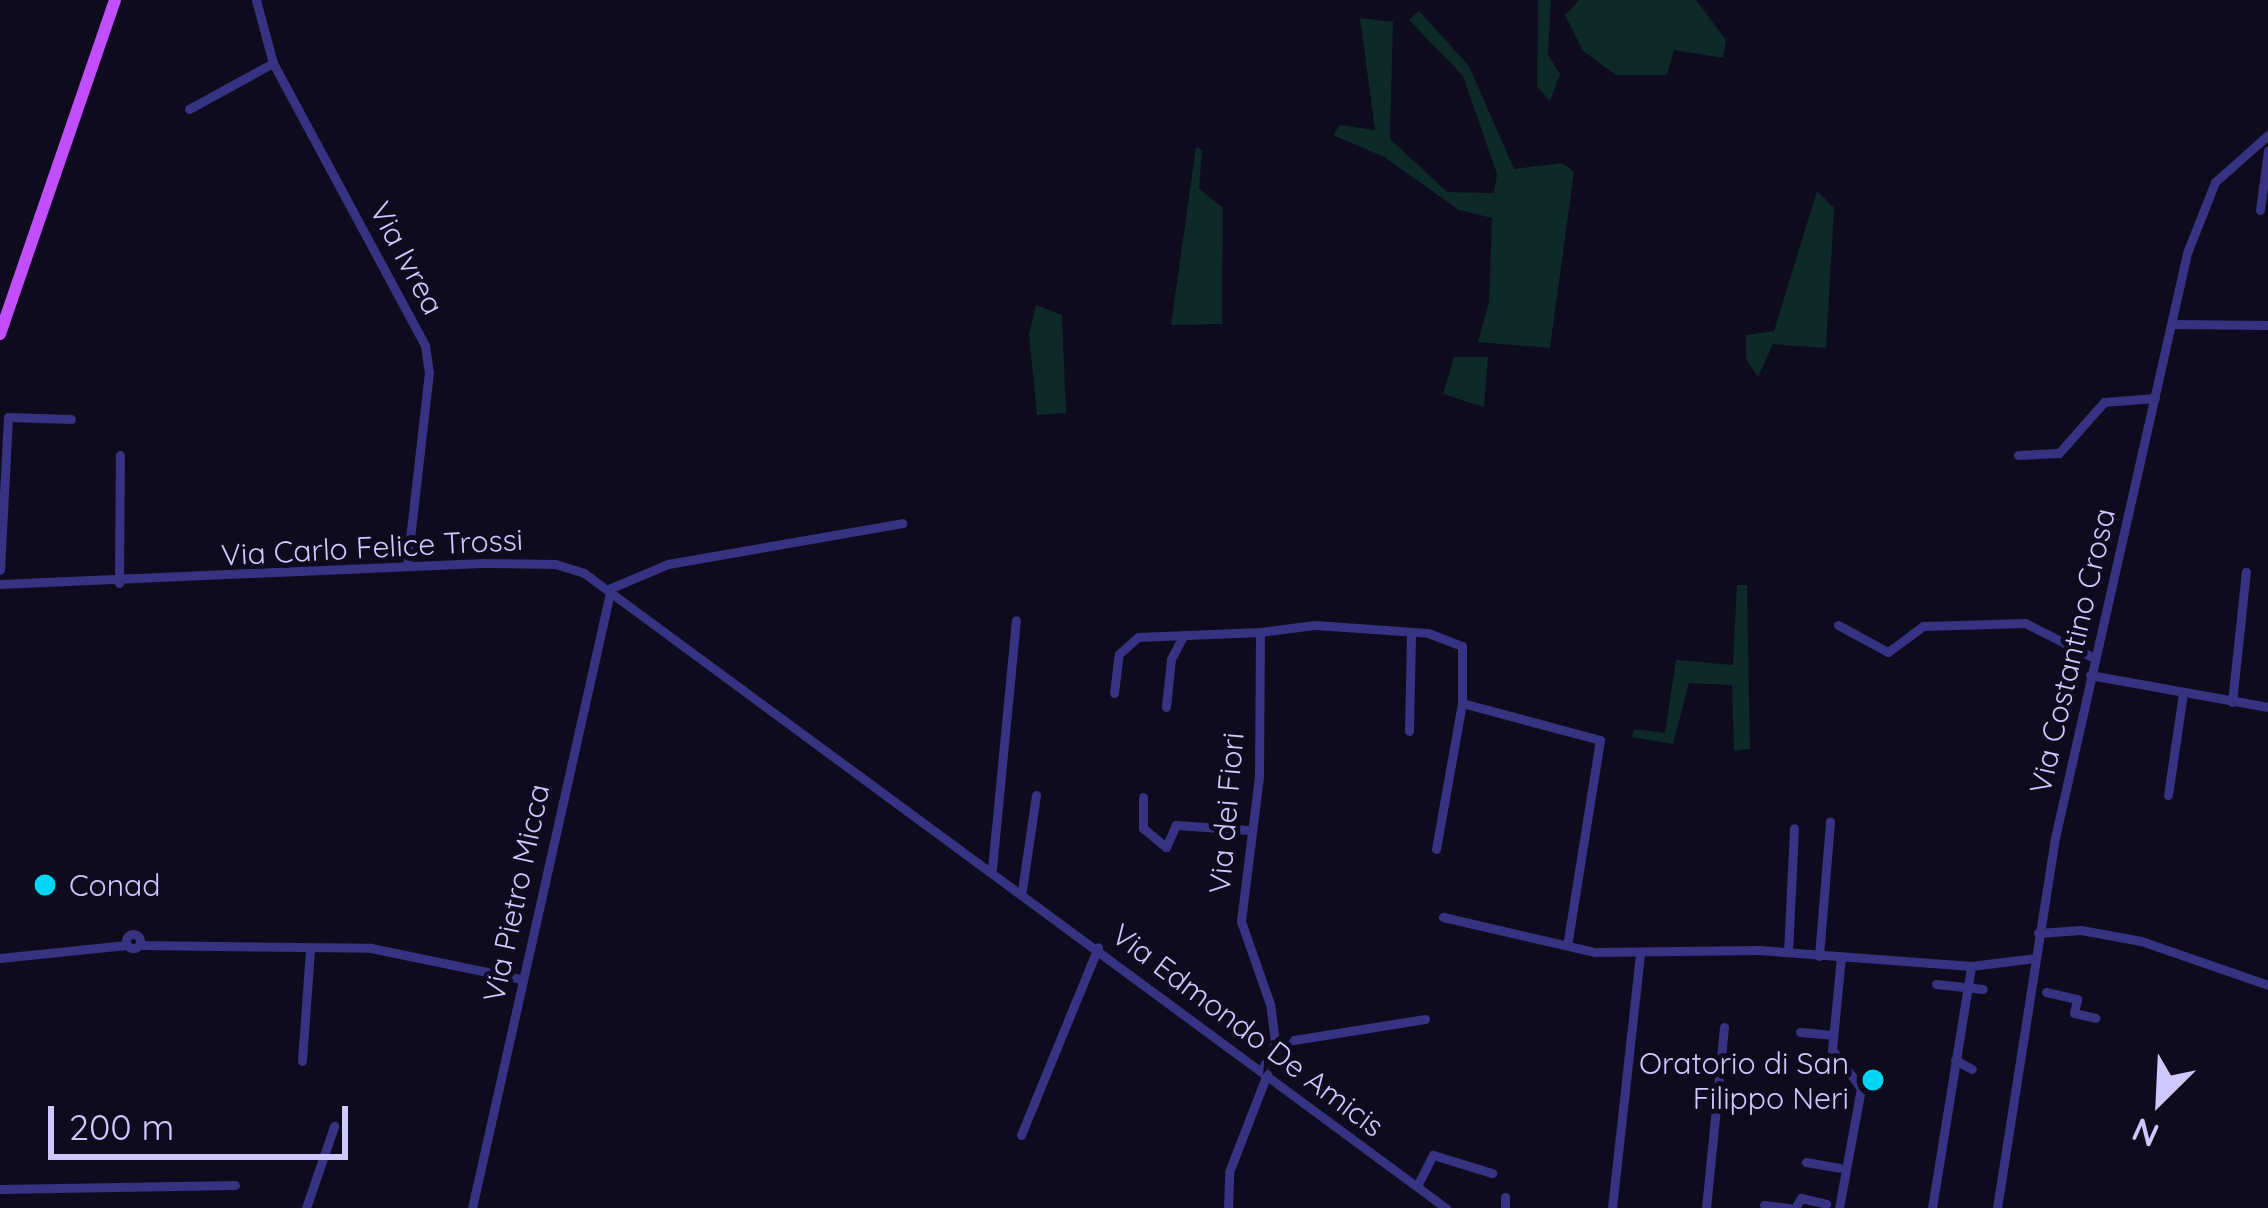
<!DOCTYPE html>
<style>
body{margin:0}
#map{position:relative;width:2268px;height:1208px;overflow:hidden;background:#0e0b1e;font-family:Quicksand,sans-serif}
div>[style]{position:absolute}
.green>*{inset:0;background:#0d2928}
.minor>*{height:9px;margin:-4.5px;padding:0 4.5px;transform-origin:4.5px;border-radius:4.5px;background:#373281}
.minor>.ring{margin:-4.5px;padding:0;box-sizing:content-box;background:none;border:9px solid #373281;border-radius:50%}
.major>*{height:12px;margin:-6px;padding:0 6px;transform-origin:6px;border-radius:6px;background:#c14fff}
.dots>*{width:33px;height:33px;translate:-50% -50%;box-sizing:border-box;border:6px solid #0e0b1e;border-radius:50%}
span{translate:-50% -50%;white-space:nowrap;text-align:center;line-height:1.15;-webkit-text-stroke:10px #0e0b1e;paint-order:stroke}
.street-label{font-size:30px;color:#cfc8ff}
.poi-label{font-size:30px;color:#cfc8ff}
.left{translate:0 -50%;text-align:left}
.right{translate:-100% -50%;text-align:right}
.north{position:absolute;left:2100px;top:1040px;width:120px;height:120px;-webkit-text-stroke:9px #0e0b1e;paint-order:stroke;rotate:204deg;font-size:33px;font-weight:700;line-height:48px;text-align:center;color:#cfc8ff}
.north::after{content:'';display:block;margin:auto;width:42px;height:54px;background:#cfc8ff;clip-path:polygon(50% 0,100% 100%,50% 72%,0 100%)}
.scale{position:absolute;left:48px;top:1106px;width:300px;height:54px;box-sizing:border-box;border:6px solid #cfc8ff;border-top:0;padding-left:15px;font-size:36px;line-height:42px;white-space:nowrap;color:#cfc8ff;-webkit-text-stroke:9px #0e0b1e;paint-order:stroke}
</style>
<div id="map">
<div class="green">
<div style="clip-path:polygon(1538px 0,1551px 0,1548px 55px,1560px 74px,1550px 101px,1537px 86px)"></div>
<div style="clip-path:polygon(1579px 0,1696px 0,1726px 40px,1723px 58px,1674px 50px,1667px 75px,1616px 75px,1583px 51px,1565px 15px)"></div>
<div style="clip-path:polygon(1419px 11px,1469px 66px,1514px 169px,1562px 163px,1574px 172px,1550px 348px,1478px 342px,1489px 302px,1492px 218px,1459px 210px,1384px 157px,1333px 135px,1340px 125px,1375px 130px,1360px 18px,1393px 22px,1390px 139px,1447px 192px,1494px 193px,1497px 174px,1463px 76px,1409px 20px)"></div>
<div style="clip-path:polygon(1196px 147px,1202px 150px,1199px 189px,1223px 208px,1222px 324px,1171px 325px)"></div>
<div style="clip-path:polygon(1817px 191px,1834px 208px,1826px 348px,1773px 344px,1758px 377px,1746px 359px,1746px 335px,1774px 331px)"></div>
<div style="clip-path:polygon(1036px 305px,1062px 315px,1066px 413px,1037px 415px,1029px 334px)"></div>
<div style="clip-path:polygon(1454px 357px,1488px 357px,1484px 407px,1443px 394px)"></div>
<div style="clip-path:polygon(1737px 585px,1747px 585px,1750px 749px,1734px 751px,1732px 685px,1689px 683px,1673px 744px,1632px 737px,1634px 729px,1665px 733px,1676px 660px,1733px 665px)"></div>
</div>
<div class="minor">
<div style="left:256px;top:0;width:65px;rotate:74.9deg"></div>
<div style="left:273px;top:63px;width:320px;rotate:61.7deg"></div>
<div style="left:425px;top:345px;width:27px;rotate:82deg"></div>
<div style="left:429px;top:372px;width:195px;rotate:96.5deg"></div>
<div style="left:189px;top:109px;width:96px;rotate:-28.7deg"></div>
<div style="left:2260px;top:210px;width:60px;rotate:-82.3deg"></div>
<div style="left:2172px;top:324px;width:96px;rotate:0.6deg"></div>
<div style="left:2018px;top:455px;width:41px;rotate:-2.8deg"></div>
<div style="left:2059px;top:453px;width:68px;rotate:-48.6deg"></div>
<div style="left:2104px;top:402px;width:51px;rotate:-4.5deg"></div>
<div style="left:0;top:570px;width:153px;rotate:-87deg"></div>
<div style="left:8px;top:417px;width:63px;rotate:1.8deg"></div>
<div style="left:119px;top:583px;width:128px;rotate:-89.6deg"></div>
<div style="left:0;top:584px;width:483px;rotate:-2.5deg"></div>
<div style="left:483px;top:563px;width:72px;rotate:0.8deg"></div>
<div style="left:555px;top:564px;width:30px;rotate:17deg"></div>
<div style="left:584px;top:573px;width:1071px;rotate:36.38deg"></div>
<div style="left:1838px;top:625px;width:57px;rotate:28.4deg"></div>
<div style="left:1888px;top:652px;width:44px;rotate:-36.6deg"></div>
<div style="left:1923px;top:626px;width:102px;rotate:-1.7deg"></div>
<div style="left:2025px;top:623px;width:77px;rotate:26.9deg"></div>
<div style="left:2090px;top:675px;width:181px;rotate:10.2deg"></div>
<div style="left:1114px;top:693px;width:39px;rotate:-83deg"></div>
<div style="left:1119px;top:654px;width:25px;rotate:-42deg"></div>
<div style="left:1138px;top:637px;width:122px;rotate:-2.3deg"></div>
<div style="left:2232px;top:702px;width:131px;rotate:-83.9deg"></div>
<div style="left:1166px;top:707px;width:48px;rotate:-84.1deg"></div>
<div style="left:1171px;top:659px;width:27px;rotate:-62deg"></div>
<div style="left:1409px;top:731px;width:99px;rotate:-88.8deg"></div>
<div style="left:2168px;top:795px;width:102px;rotate:-81.6deg"></div>
<div style="left:1143px;top:797px;width:31px;rotate:90deg"></div>
<div style="left:1143px;top:828px;width:30px;rotate:40deg"></div>
<div style="left:1166px;top:847px;width:24px;rotate:-66deg"></div>
<div style="left:1176px;top:825px;width:73px;rotate:3.9deg"></div>
<div style="left:1436px;top:849px;width:148px;rotate:-79.9deg"></div>
<div style="left:992px;top:869px;width:250px;rotate:-84.5deg"></div>
<div style="left:1022px;top:890px;width:96px;rotate:-81.6deg"></div>
<div style="left:1443px;top:917px;width:156px;rotate:13deg"></div>
<div style="left:1595px;top:952px;width:164px;rotate:-0.7deg"></div>
<div style="left:1759px;top:950px;width:213px;rotate:4.3deg"></div>
<div style="left:1971px;top:966px;width:64px;rotate:-7.1deg"></div>
<div style="left:2038px;top:933px;width:43px;rotate:-4deg"></div>
<div style="left:2081px;top:930px;width:61px;rotate:10.4deg"></div>
<div style="left:2141px;top:941px;width:134px;rotate:19.1deg"></div>
<div class="ring" style="left:126px;top:934px;width:5px;height:5px"></div>
<div style="left:139px;top:945px;width:232px;rotate:0.7deg"></div>
<div style="left:371px;top:948px;width:153px;rotate:11.7deg"></div>
<div style="left:1788px;top:952px;width:124px;rotate:-87.2deg"></div>
<div style="left:1819px;top:956px;width:135px;rotate:-85.3deg"></div>
<div style="left:0;top:958px;width:127px;rotate:-5.9deg"></div>
<div style="left:1936px;top:984px;width:47px;rotate:6.1deg"></div>
<div style="left:2046px;top:992px;width:32px;rotate:13deg"></div>
<div style="left:2077px;top:999px;width:14px;rotate:102deg"></div>
<div style="left:2074px;top:1013px;width:22px;rotate:13deg"></div>
<div style="left:1800px;top:1032px;width:32px;rotate:5deg"></div>
<div style="left:1275px;top:1043px;width:152px;rotate:-9.1deg"></div>
<div style="left:1955px;top:1060px;width:19px;rotate:28deg"></div>
<div style="left:302px;top:1061px;width:112px;rotate:-85.9deg"></div>
<div style="left:1262px;top:1070px;width:30px;rotate:-64deg"></div>
<div style="left:1275px;top:1043px;width:39px;rotate:-97deg"></div>
<div style="left:1270px;top:1004px;width:88px;rotate:-109.3deg"></div>
<div style="left:1241px;top:921px;width:146px;rotate:-82.9deg"></div>
<div style="left:1259px;top:776px;width:144px;rotate:-89.6deg"></div>
<div style="left:1260px;top:632px;width:55px;rotate:-7.3deg"></div>
<div style="left:1315px;top:625px;width:113px;rotate:4deg"></div>
<div style="left:1428px;top:633px;width:36px;rotate:21deg"></div>
<div style="left:1462px;top:646px;width:57px;rotate:90deg"></div>
<div style="left:1462px;top:703px;width:143px;rotate:15deg"></div>
<div style="left:1600px;top:740px;width:203px;rotate:99.1deg"></div>
<div style="left:1021px;top:1135px;width:203px;rotate:-67.7deg"></div>
<div style="left:1806px;top:1162px;width:34px;rotate:10deg"></div>
<div style="left:1417px;top:1186px;width:35px;rotate:-63deg"></div>
<div style="left:1433px;top:1155px;width:62px;rotate:17deg"></div>
<div style="left:0;top:1189px;width:235px;rotate:-1deg"></div>
<div style="left:1764px;top:1205px;width:25px;rotate:7deg"></div>
<div style="left:306px;top:1208px;width:87px;rotate:-71.1deg"></div>
<div style="left:472px;top:1208px;width:635px;rotate:-77.36deg"></div>
<div style="left:611px;top:588px;width:62px;rotate:-22.8deg"></div>
<div style="left:668px;top:564px;width:238px;rotate:-9.9deg"></div>
<div style="left:1228px;top:1208px;width:36px;rotate:-88deg"></div>
<div style="left:1229px;top:1172px;width:105px;rotate:-68.8deg"></div>
<div style="left:1505px;top:1208px;width:11px;rotate:-90deg"></div>
<div style="left:1612px;top:1208px;width:256px;rotate:-83.7deg"></div>
<div style="left:1706px;top:1208px;width:182px;rotate:-84.3deg"></div>
<div style="left:1795px;top:1208px;width:12px;rotate:-59deg"></div>
<div style="left:1801px;top:1198px;width:26px;rotate:13deg"></div>
<div style="left:1839px;top:1208px;width:122px;rotate:-79.6deg"></div>
<div style="left:1861px;top:1088px;width:48px;rotate:-127.3deg"></div>
<div style="left:1832px;top:1050px;width:93px;rotate:-84.5deg"></div>
<div style="left:1932px;top:1208px;width:245px;rotate:-80.8deg"></div>
<div style="left:1997px;top:1208px;width:375px;rotate:-81.1deg"></div>
<div style="left:2055px;top:838px;width:600px;rotate:-77.28deg"></div>
<div style="left:2187px;top:253px;width:76px;rotate:-68.5deg"></div>
<div style="left:2215px;top:182px;width:71px;rotate:-41.6deg"></div>
</div>
<div class="major">
<div style="left:0;top:334px;width:353px;rotate:-71deg"></div>
</div>
<div class="dots">
<div style="left:45px;top:885px;background:#00d6f3"></div>
<div style="left:1873px;top:1080px;background:#00d6f3"></div>
</div>
<div class="street-label">
<span style="left:407px;top:258px;rotate:62deg">Via Ivrea</span>
<span style="left:372px;top:547px;rotate:-3deg">Via Carlo Felice Trossi</span>
<span style="left:2072px;top:651px;rotate:-77deg">Via Costantino Crosa</span>
<span style="left:1226px;top:813px;rotate:-85deg">Via dei Fiori</span>
<span style="left:516px;top:893px;rotate:-78deg">Via Pietro Micca</span>
<span style="left:1248px;top:1030px;rotate:37deg">Via Edmondo De Amicis</span>
</div>
<div class="poi-label">
<span class="left" style="left:69px;top:885px">Conad</span>
<span class="right" style="left:1849px;top:1080px">Oratorio di San<br>Filippo Neri</span>
</div>
<div class="north">N</div>
<div class="scale">200 m</div>
</div>
